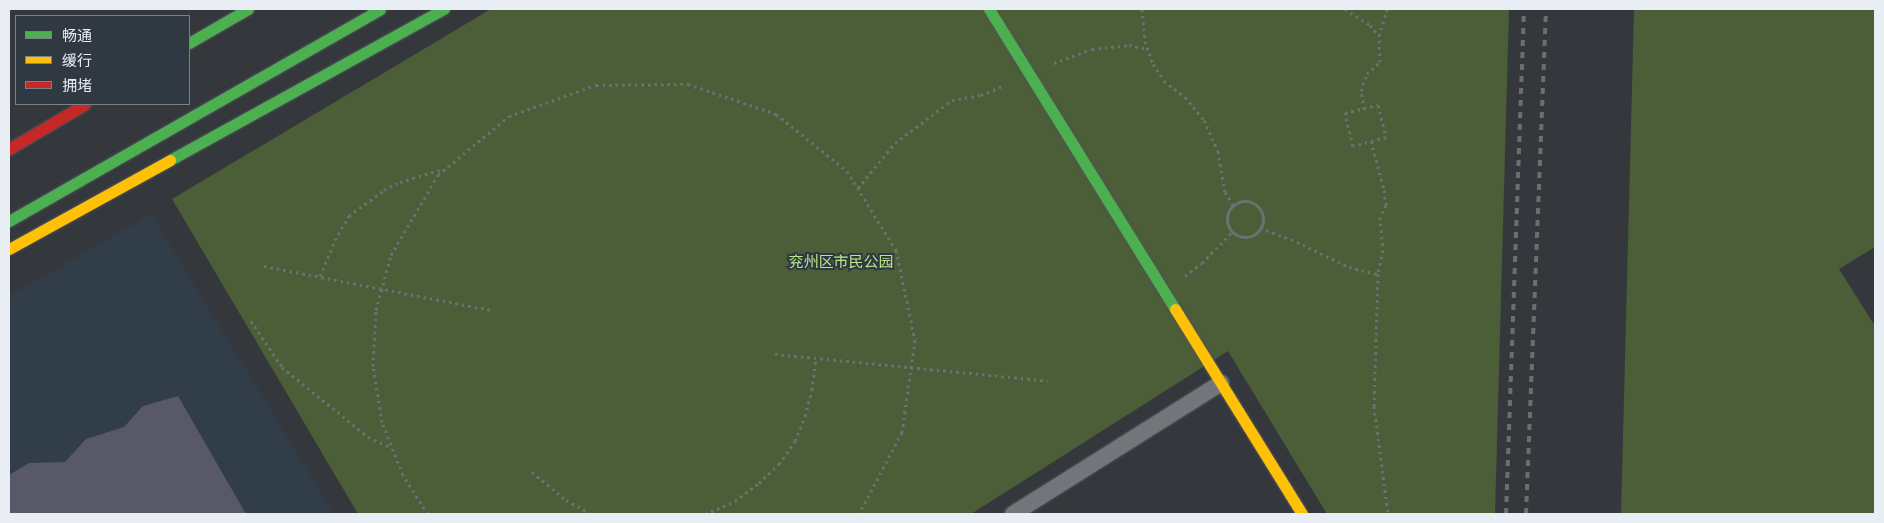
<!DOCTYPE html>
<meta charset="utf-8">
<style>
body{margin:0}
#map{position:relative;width:1884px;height:523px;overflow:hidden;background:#34383d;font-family:Arial,"Noto Sans SC",sans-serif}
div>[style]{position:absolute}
.built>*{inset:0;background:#323d4a}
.green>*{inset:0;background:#4b5e38}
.building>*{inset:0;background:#585867}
.path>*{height:3px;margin-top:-1.5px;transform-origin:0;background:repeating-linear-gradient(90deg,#6d7073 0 2.5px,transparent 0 6.5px)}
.path>.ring{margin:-1.5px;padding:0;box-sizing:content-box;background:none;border:3px solid #6d7073;border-radius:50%}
.roads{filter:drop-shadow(0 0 1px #52555a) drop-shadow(0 0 1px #52555a)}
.lane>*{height:16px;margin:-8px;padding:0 8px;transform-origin:8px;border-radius:8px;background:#727579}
.fast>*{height:11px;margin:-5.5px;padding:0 5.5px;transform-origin:5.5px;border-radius:5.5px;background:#4caf50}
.slow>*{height:11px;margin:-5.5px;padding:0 5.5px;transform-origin:5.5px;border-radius:5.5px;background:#ffc107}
.jam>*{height:11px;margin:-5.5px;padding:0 5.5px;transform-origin:5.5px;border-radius:5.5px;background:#c62828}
.rail>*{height:4px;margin-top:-2px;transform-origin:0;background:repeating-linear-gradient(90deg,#6a6e71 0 6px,transparent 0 12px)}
span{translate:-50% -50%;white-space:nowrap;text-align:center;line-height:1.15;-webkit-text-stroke:4px #303841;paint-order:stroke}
.park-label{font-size:15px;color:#bae688}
.frame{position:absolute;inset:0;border:10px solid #e9eef4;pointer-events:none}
.legend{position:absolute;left:15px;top:15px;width:175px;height:90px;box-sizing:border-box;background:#303841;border:1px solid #7a8189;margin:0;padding:6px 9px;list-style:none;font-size:15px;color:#e9eef4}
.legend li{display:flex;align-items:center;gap:10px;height:25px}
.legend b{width:25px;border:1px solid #7a8189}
</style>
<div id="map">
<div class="built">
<div style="clip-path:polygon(151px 214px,334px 514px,9px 514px,9px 296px)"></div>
</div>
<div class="green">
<div style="clip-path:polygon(491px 9px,1509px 9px,1495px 514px,1327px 514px,1228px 351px,971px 514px,358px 514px,172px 199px)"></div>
<div style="clip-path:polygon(1634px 9px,1875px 9px,1875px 247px,1839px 269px,1875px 326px,1875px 514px,1621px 514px)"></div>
</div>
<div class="building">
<div style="clip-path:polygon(178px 396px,246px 514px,9px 514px,9px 475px,29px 463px,65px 462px,86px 439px,124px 427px,143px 406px)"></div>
</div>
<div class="path">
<div style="left:1142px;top:9px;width:32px;rotate:85deg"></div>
<div style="left:1145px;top:41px;width:24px;rotate:71deg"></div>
<div style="left:1153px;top:64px;width:20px;rotate:57deg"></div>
<div style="left:1164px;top:81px;width:26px;rotate:37deg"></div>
<div style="left:1185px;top:97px;width:30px;rotate:50deg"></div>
<div style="left:1204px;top:120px;width:34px;rotate:66deg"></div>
<div style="left:1218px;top:151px;width:42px;rotate:80.3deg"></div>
<div style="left:1225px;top:192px;width:15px;rotate:58deg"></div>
<div style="left:1345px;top:9px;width:30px;rotate:33deg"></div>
<div style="left:1370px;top:25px;width:13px;rotate:51deg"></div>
<div style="left:1054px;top:63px;width:40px;rotate:-20.2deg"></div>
<div style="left:1092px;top:49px;width:37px;rotate:-6deg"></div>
<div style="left:1129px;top:45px;width:19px;rotate:12deg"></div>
<div style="left:1378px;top:105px;width:33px;rotate:76deg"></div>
<div style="left:1386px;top:137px;width:34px;rotate:165deg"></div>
<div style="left:1353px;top:146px;width:34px;rotate:-104deg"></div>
<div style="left:1345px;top:113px;width:34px;rotate:-14deg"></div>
<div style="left:1364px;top:109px;width:18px;rotate:-99deg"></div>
<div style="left:1361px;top:91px;width:18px;rotate:-71deg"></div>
<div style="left:1367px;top:74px;width:18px;rotate:-43deg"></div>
<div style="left:1380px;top:62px;width:26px;rotate:-92deg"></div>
<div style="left:1379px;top:36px;width:28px;rotate:-73deg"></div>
<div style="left:1371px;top:141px;width:51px;rotate:75.1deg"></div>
<div style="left:1384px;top:190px;width:15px;rotate:82deg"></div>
<div style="left:1386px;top:205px;width:13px;rotate:117deg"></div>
<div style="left:1380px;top:217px;width:33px;rotate:85deg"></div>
<div style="left:1383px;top:250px;width:25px;rotate:102deg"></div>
<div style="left:1378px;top:274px;width:132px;rotate:91.7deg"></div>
<div style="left:1374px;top:406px;width:109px;rotate:82.6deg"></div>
<div style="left:858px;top:188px;width:58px;rotate:-50.6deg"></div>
<div style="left:895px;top:143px;width:71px;rotate:-37deg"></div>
<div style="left:952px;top:100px;width:29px;rotate:-10deg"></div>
<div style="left:981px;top:95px;width:26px;rotate:-23deg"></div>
<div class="ring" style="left:1227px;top:201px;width:33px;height:33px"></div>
<div style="left:1260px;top:228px;width:33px;rotate:20deg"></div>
<div style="left:1291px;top:239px;width:64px;rotate:25.8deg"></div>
<div style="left:1349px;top:267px;width:30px;rotate:14deg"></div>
<div style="left:264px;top:266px;width:231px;rotate:11deg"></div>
<div style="left:320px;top:276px;width:39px;rotate:-67deg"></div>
<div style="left:335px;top:240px;width:28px;rotate:-60deg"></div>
<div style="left:349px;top:216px;width:44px;rotate:-36.6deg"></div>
<div style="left:384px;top:190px;width:18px;rotate:-27deg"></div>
<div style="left:400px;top:182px;width:45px;rotate:-16.8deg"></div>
<div style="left:1185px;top:276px;width:21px;rotate:-37deg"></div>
<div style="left:1202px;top:263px;width:43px;rotate:-45.9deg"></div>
<div style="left:251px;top:321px;width:55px;rotate:56deg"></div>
<div style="left:282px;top:367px;width:111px;rotate:39.1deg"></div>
<div style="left:368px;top:437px;width:26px;rotate:25deg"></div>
<div style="left:775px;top:354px;width:274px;rotate:5.6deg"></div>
<div style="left:532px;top:472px;width:44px;rotate:39.5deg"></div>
<div style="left:566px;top:500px;width:29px;rotate:29deg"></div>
<div style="left:428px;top:514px;width:46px;rotate:-122.7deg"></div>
<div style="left:403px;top:475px;width:57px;rotate:-111.6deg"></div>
<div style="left:382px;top:422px;width:57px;rotate:-99.1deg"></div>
<div style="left:373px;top:366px;width:56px;rotate:-86.9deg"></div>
<div style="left:376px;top:310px;width:57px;rotate:-74.7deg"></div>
<div style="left:391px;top:255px;width:93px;rotate:-59.6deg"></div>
<div style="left:438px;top:175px;width:92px;rotate:-39.7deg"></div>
<div style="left:509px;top:116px;width:92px;rotate:-19.6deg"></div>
<div style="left:596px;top:85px;width:92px;rotate:-0.6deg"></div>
<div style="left:688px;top:84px;width:93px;rotate:18.8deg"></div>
<div style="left:776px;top:114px;width:91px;rotate:38.8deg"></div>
<div style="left:847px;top:171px;width:93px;rotate:58.2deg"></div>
<div style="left:896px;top:250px;width:92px;rotate:78.1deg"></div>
<div style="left:915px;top:340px;width:93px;rotate:98deg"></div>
<div style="left:902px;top:432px;width:93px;rotate:117.7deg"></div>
<div style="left:705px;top:514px;width:33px;rotate:-23deg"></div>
<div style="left:735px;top:501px;width:30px;rotate:-37deg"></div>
<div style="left:759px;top:483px;width:28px;rotate:-44deg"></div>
<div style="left:779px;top:464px;width:28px;rotate:-55deg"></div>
<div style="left:795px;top:441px;width:27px;rotate:-68deg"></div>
<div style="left:805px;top:416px;width:27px;rotate:-75deg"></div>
<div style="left:812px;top:390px;width:32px;rotate:-83deg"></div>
</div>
<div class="roads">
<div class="lane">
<div style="left:1013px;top:514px;width:246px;rotate:-32.2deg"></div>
</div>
<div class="fast">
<div style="left:989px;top:9px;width:353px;rotate:58.2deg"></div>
<div style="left:189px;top:43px;width:68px;rotate:-30deg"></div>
<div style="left:170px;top:160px;width:313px;rotate:-28.9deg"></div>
<div style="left:9px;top:221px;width:427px;rotate:-29.7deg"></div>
</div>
<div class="slow">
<div style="left:9px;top:249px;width:184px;rotate:-28.9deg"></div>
<div style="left:1175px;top:309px;width:241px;rotate:58.2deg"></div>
</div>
<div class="jam">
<div style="left:9px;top:149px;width:88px;rotate:-30.6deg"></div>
</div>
</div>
<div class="rail">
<div style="left:1506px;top:514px;width:505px;rotate:-87.96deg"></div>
<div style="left:1526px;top:514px;width:505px;rotate:-87.73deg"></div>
</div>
<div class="park-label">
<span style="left:841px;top:262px">兖州区市民公园</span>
</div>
<div class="frame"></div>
<ul class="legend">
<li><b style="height:6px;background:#4caf50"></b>畅通</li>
<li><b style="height:6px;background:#ffc107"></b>缓行</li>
<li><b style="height:6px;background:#c62828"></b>拥堵</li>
</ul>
</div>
